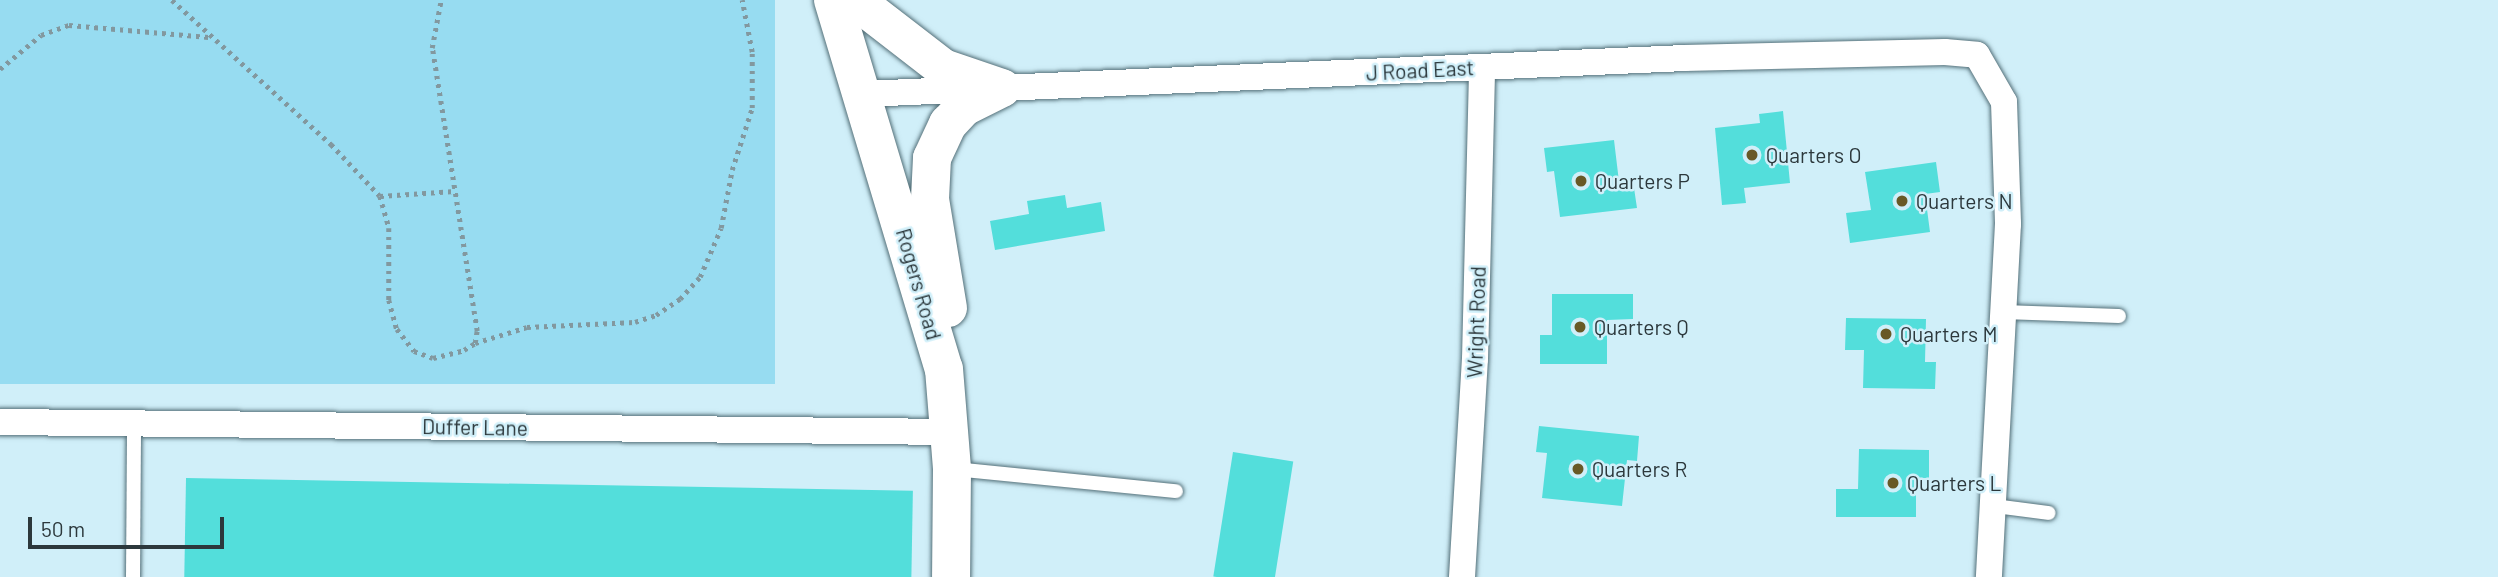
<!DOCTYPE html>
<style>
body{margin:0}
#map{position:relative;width:2498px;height:577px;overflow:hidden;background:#d0eff9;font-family:Barlow,sans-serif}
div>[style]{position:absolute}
.green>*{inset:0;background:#97dcf1;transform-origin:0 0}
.building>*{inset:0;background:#53dedb;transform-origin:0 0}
.path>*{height:4.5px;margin-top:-2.25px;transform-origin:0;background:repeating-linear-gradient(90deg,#82989f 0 3.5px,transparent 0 8.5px)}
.roads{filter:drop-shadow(0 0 2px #547079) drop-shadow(0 0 2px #547079)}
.lane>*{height:14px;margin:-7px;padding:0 7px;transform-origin:7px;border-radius:7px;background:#fff}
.street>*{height:26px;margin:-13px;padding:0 13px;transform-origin:13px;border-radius:13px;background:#fff}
.secondary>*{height:38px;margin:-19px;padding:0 19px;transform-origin:19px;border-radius:19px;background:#fff}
.dots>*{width:19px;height:19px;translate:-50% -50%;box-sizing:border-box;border:4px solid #d0eff9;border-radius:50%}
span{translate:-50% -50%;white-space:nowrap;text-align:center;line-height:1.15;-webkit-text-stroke:5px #d0eff9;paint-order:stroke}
.street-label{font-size:21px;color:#2c383c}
.poi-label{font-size:21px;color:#2c383c}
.left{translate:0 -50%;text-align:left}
.scale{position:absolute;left:28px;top:517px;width:196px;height:32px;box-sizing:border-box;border:4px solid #2c383c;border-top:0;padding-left:9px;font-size:21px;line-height:24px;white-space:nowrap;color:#2c383c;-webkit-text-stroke:5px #d0eff9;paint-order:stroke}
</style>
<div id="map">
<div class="green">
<div style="left:0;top:0;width:775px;height:384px"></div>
</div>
<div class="building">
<div style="clip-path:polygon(1783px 111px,1790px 183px,1744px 188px,1746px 203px,1722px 205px,1715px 128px,1760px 123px,1759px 114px)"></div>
<div style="clip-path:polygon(1614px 140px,1620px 190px,1634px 188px,1637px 208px,1560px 217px,1554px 171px,1547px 172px,1544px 148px)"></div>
<div style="clip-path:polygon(1936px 162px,1940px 192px,1925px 194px,1930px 232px,1850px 243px,1846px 213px,1871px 210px,1865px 172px)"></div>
<div style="clip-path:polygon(1065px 195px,1067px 208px,1101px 202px,1105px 231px,995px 250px,990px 221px,1029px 214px,1027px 201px)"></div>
<div style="clip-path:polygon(1552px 294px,1633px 294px,1633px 319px,1607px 320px,1607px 364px,1540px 364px,1540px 335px,1552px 335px)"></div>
<div style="clip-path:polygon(1846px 318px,1926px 319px,1925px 362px,1936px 362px,1935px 389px,1863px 388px,1864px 350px,1845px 350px)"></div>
<div style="clip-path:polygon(1539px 426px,1639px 436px,1637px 461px,1627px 460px,1622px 506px,1542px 498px,1547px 453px,1536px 452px)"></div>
<div style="clip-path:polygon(1859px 449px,1929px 450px,1929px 478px,1916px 478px,1916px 517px,1836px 517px,1836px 489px,1858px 489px)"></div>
<div style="left:1233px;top:452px;width:61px;height:126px;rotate:9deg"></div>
<div style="left:186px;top:478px;width:727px;height:99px;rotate:1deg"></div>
</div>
<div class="path">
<div style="left:172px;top:0;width:215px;rotate:42.2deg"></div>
<div style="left:331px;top:144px;width:71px;rotate:46.7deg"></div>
<div style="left:380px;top:196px;width:33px;rotate:74deg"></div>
<div style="left:389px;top:228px;width:72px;rotate:90deg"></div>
<div style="left:389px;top:300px;width:30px;rotate:75deg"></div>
<div style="left:397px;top:329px;width:28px;rotate:52deg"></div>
<div style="left:414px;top:351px;width:20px;rotate:20deg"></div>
<div style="left:433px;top:358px;width:32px;rotate:-14deg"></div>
<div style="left:464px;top:350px;width:13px;rotate:-32deg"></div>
<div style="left:475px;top:343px;width:12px;rotate:-81deg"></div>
<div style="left:477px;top:331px;width:287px;rotate:-99deg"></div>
<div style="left:432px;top:48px;width:49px;rotate:-79.4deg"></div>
<div style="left:0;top:69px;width:53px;rotate:-39.7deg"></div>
<div style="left:41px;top:35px;width:30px;rotate:-20deg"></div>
<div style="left:69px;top:25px;width:140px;rotate:4.9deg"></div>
<div style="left:380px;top:196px;width:75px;rotate:-3.8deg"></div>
<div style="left:475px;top:343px;width:54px;rotate:-17.1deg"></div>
<div style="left:527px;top:327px;width:108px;rotate:-2.7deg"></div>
<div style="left:635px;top:322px;width:22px;rotate:-18deg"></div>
<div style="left:656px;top:315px;width:29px;rotate:-34deg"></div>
<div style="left:680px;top:299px;width:30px;rotate:-48deg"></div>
<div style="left:700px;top:277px;width:53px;rotate:-66.8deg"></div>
<div style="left:721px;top:228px;width:59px;rotate:-79.3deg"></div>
<div style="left:732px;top:170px;width:65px;rotate:-72.1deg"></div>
<div style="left:752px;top:108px;width:56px;rotate:-90deg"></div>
<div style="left:752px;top:52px;width:53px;rotate:-100.9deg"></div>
</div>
<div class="roads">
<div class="lane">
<div style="left:2003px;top:312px;width:116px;rotate:2deg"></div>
<div style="left:954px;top:469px;width:223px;rotate:5.7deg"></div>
<div style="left:1995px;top:506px;width:54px;rotate:7.4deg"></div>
<div style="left:133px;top:577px;width:154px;rotate:-89.6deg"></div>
</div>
<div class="street">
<div style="left:864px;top:94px;width:821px;rotate:-2.51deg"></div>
<div style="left:1684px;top:58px;width:261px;rotate:-1.3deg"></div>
<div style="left:1945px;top:52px;width:32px;rotate:5deg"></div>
<div style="left:1977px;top:55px;width:54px;rotate:60.1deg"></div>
<div style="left:2004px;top:102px;width:122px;rotate:88.1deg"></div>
<div style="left:2008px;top:224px;width:354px;rotate:93.1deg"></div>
<div style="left:0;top:422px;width:950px;rotate:0.6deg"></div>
<div style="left:1462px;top:577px;width:218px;rotate:-86.6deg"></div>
<div style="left:1475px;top:359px;width:292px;rotate:-88.6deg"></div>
</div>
<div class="secondary">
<div style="left:833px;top:0;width:385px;rotate:73.3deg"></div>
<div style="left:944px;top:369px;width:100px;rotate:85.4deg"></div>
<div style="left:952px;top:469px;width:108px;rotate:90.5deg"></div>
<div style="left:855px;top:0;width:111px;rotate:37.7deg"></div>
<div style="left:943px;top:68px;width:62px;rotate:18.7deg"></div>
<div style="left:948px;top:308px;width:110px;rotate:-99.4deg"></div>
<div style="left:930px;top:199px;width:41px;rotate:-87.2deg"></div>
<div style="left:932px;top:158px;width:38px;rotate:-65deg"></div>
<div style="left:948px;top:124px;width:23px;rotate:-47deg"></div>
<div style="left:964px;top:107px;width:42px;rotate:-26.6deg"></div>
</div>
</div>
<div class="dots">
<div style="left:1752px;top:155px;background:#685926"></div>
<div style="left:1581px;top:181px;background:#685926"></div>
<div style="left:1902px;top:201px;background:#685926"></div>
<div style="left:1580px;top:327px;background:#685926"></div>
<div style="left:1886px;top:334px;background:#685926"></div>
<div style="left:1578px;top:469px;background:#685926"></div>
<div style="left:1893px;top:483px;background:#685926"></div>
</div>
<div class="street-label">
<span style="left:1420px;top:70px;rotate:-3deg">J Road East</span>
<span style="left:919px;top:284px;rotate:74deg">Rogers Road</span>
<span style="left:1476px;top:322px;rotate:-88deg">Wright Road</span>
<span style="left:475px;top:427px;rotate:1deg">Duffer Lane</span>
</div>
<div class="poi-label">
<span class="left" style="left:1766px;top:155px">Quarters O</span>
<span class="left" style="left:1595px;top:181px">Quarters P</span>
<span class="left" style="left:1916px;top:201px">Quarters N</span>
<span class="left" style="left:1594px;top:327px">Quarters Q</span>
<span class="left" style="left:1900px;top:334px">Quarters M</span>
<span class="left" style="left:1592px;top:469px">Quarters R</span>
<span class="left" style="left:1907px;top:483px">Quarters L</span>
</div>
<div class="scale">50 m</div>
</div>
